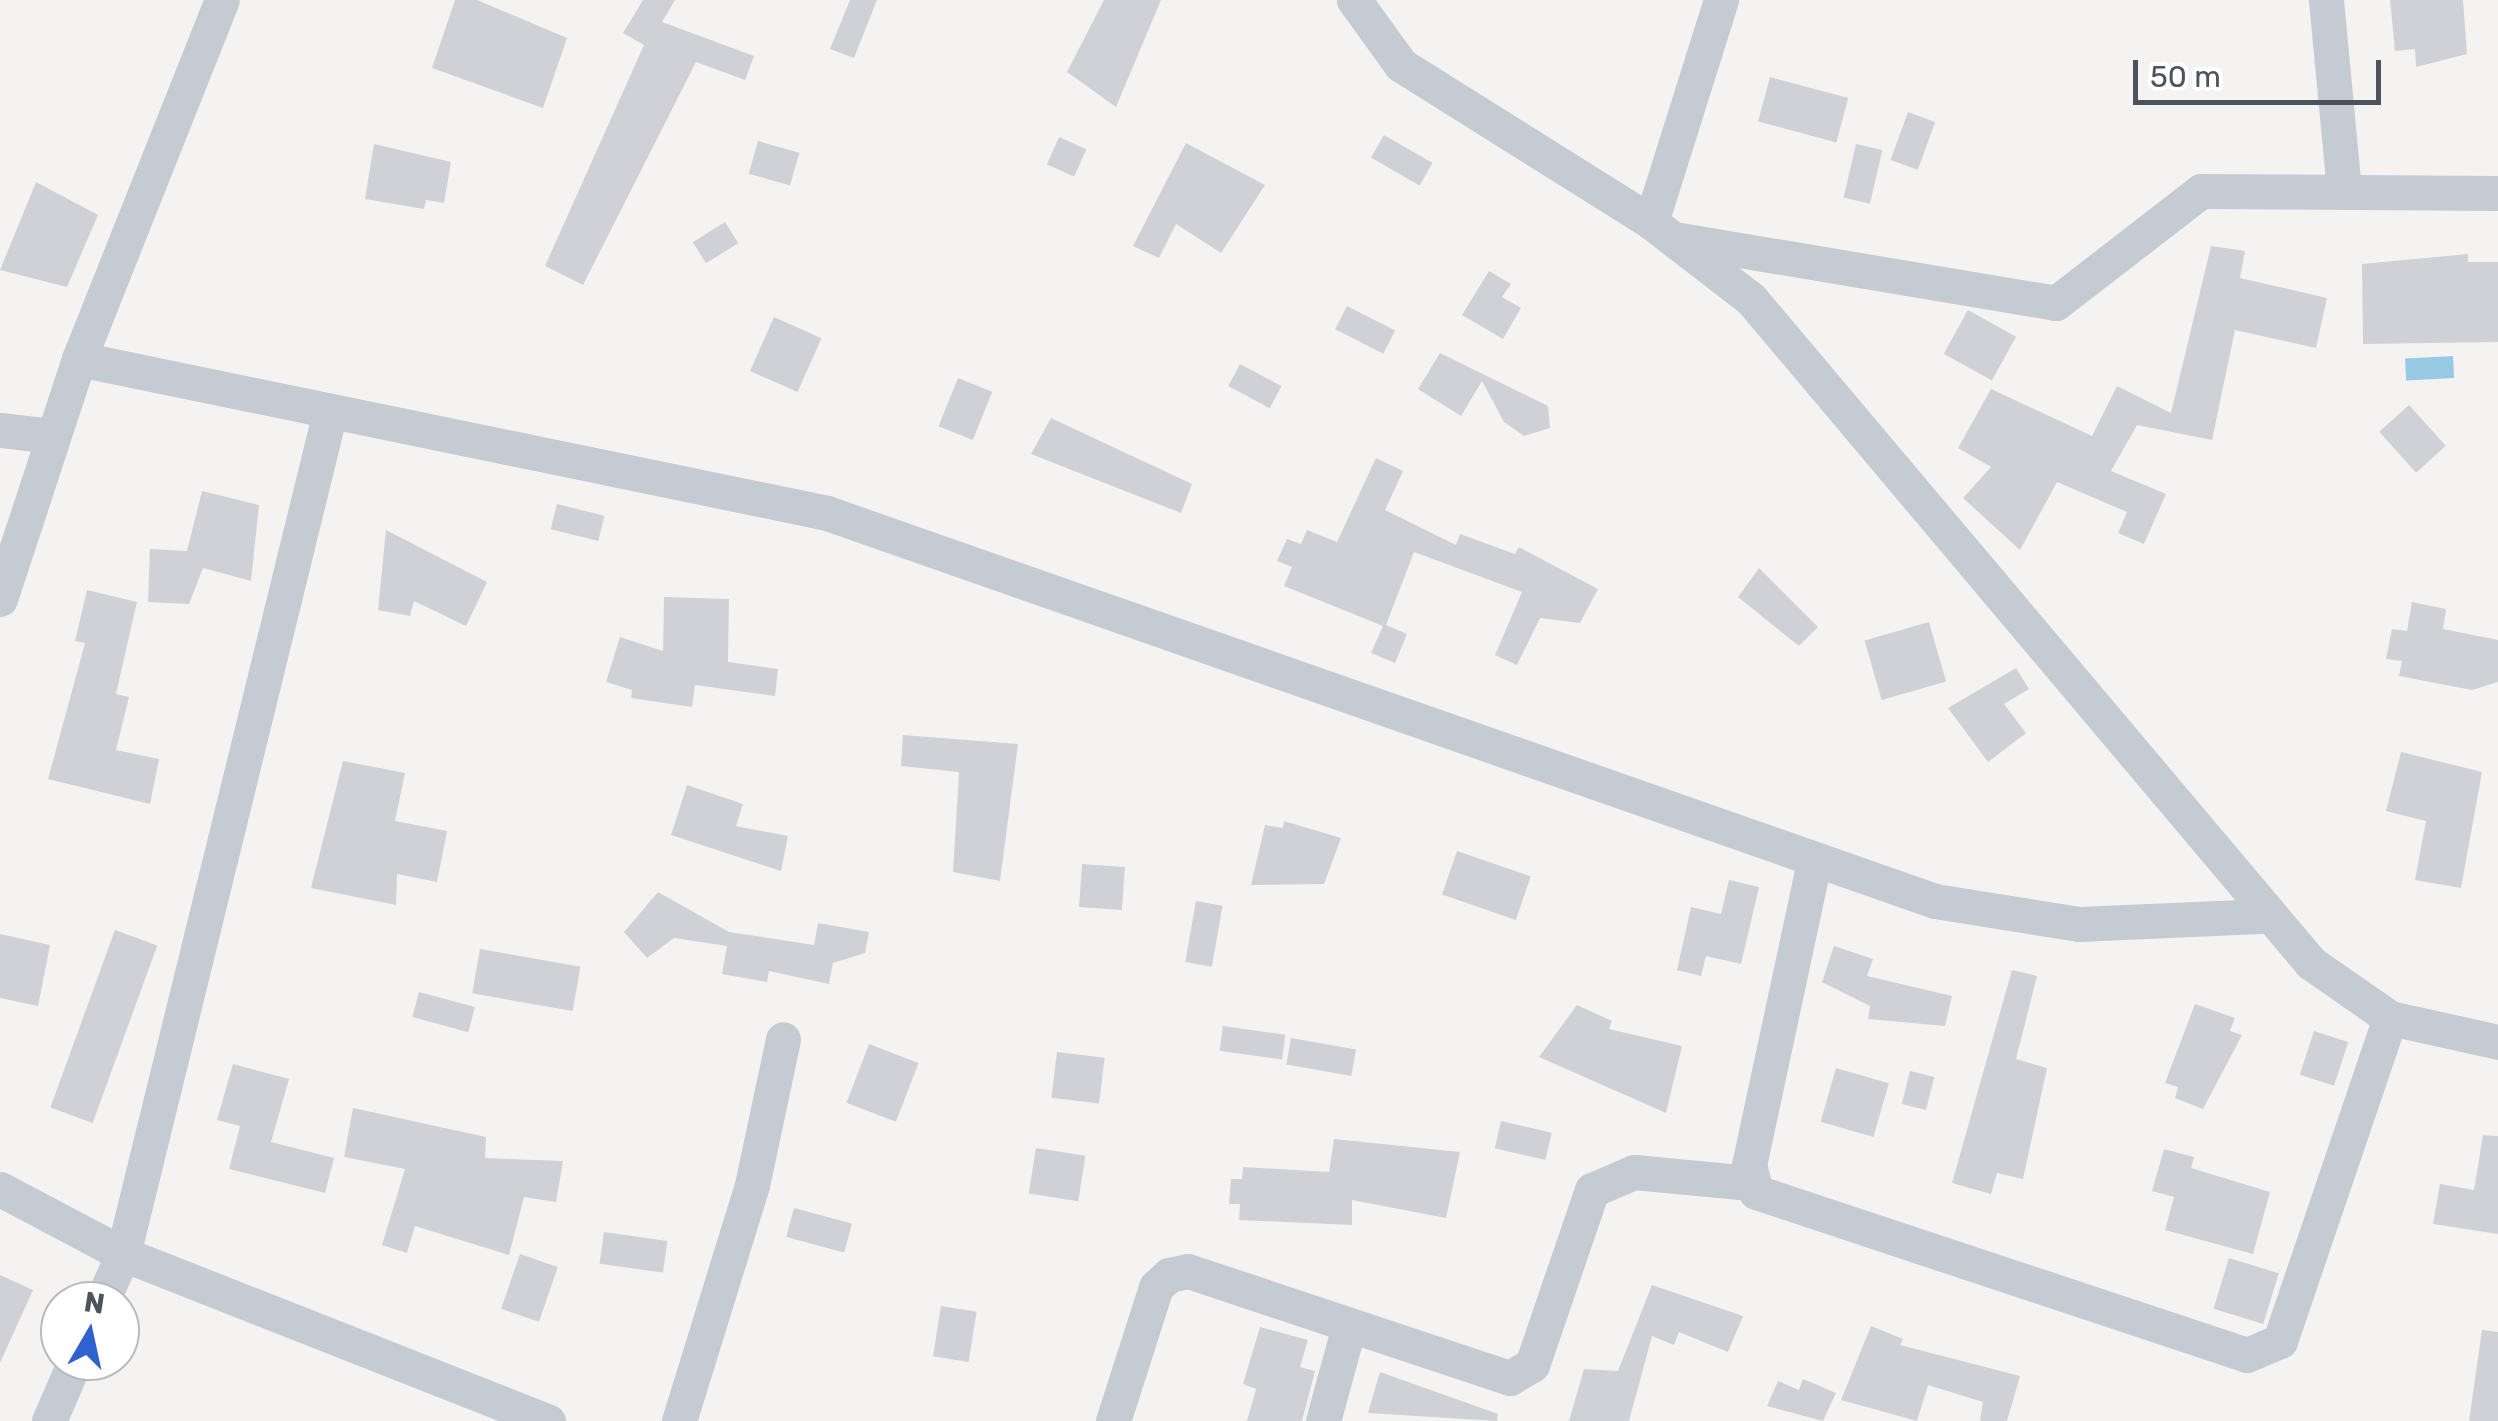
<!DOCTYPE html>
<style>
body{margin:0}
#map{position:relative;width:2498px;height:1421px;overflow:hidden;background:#f4f3f2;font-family:Rubik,sans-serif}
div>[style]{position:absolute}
.water>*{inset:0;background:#99cae3;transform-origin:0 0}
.building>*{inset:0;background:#d0d1d6;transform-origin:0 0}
.minor>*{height:35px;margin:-17.5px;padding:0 17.5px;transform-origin:17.5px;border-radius:17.5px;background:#c5cbd2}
span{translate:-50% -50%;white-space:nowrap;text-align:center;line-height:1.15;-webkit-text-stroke:8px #fff;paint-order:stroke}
.north{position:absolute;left:40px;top:1281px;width:100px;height:100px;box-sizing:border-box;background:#fff;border:2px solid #b7babf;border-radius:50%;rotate:9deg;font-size:28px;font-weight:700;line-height:40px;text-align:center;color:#4c535e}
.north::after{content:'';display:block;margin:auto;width:35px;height:45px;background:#3061d0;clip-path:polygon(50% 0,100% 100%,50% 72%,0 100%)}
.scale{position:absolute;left:2133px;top:60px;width:248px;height:45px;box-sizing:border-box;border:5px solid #4c535e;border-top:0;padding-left:12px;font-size:30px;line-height:35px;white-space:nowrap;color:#4c535e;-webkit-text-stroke:8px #fff;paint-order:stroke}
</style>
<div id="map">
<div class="water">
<div style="left:2453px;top:356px;width:22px;height:48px;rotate:87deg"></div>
</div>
<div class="building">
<div style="clip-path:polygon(455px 0,477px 0,567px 38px,543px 108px,432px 68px)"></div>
<div style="clip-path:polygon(643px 0,675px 0,662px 22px,754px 56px,745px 80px,696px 62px,583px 285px,545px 266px,644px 45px,623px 33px)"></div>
<div style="clip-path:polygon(850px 0,877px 0,854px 58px,830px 49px)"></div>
<div style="clip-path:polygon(1104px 0,1161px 0,1116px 107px,1067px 72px)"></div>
<div style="clip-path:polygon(2390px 0,2463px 0,2467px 54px,2416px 67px,2415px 49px,2395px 51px)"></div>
<div style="left:1770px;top:77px;width:81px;height:46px;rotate:15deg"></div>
<div style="left:1908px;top:112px;width:29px;height:51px;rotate:20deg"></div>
<div style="left:1384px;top:135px;width:56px;height:26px;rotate:30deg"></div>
<div style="left:1059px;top:137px;width:30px;height:30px;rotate:24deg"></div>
<div style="left:758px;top:141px;width:43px;height:34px;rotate:16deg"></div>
<div style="clip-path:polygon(1186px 143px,1265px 185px,1221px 253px,1176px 224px,1159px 258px,1133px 246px)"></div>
<div style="clip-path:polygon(374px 144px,451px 162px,444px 203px,426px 200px,424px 209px,365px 199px)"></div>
<div style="left:1856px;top:144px;width:27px;height:55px;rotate:13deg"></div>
<div style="clip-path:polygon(36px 182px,98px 215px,67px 287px,0 270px)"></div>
<div style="left:725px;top:222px;width:25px;height:38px;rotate:58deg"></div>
<div style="clip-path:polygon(2211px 246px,2245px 251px,2240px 278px,2327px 298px,2316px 348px,2235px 330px,2212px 440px,2137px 425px,2111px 471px,2166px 494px,2144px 544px,2118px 533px,2127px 512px,2057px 482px,2020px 550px,1963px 498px,1991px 467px,1958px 448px,1991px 389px,2092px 436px,2117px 386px,2171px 413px)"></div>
<div style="clip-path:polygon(2468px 254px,2468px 262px,2498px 262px,2498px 342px,2363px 344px,2362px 264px)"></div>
<div style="clip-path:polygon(1489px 271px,1511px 284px,1502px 297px,1521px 308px,1503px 339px,1462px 315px)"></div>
<div style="left:1347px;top:306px;width:54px;height:26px;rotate:27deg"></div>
<div style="left:1968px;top:310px;width:55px;height:50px;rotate:29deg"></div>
<div style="left:774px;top:317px;width:52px;height:59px;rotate:24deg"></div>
<div style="clip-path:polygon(1440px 353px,1548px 406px,1550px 428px,1524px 436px,1504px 422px,1482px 381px,1461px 416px,1418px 389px)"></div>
<div style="left:1240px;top:364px;width:47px;height:25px;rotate:28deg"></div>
<div style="left:958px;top:378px;width:37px;height:52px;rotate:22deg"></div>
<div style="left:2409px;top:405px;width:55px;height:40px;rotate:48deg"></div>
<div style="clip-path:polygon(1051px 418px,1192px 484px,1181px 513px,1031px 454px)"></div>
<div style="clip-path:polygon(1376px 458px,1403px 471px,1385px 510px,1456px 545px,1460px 534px,1515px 554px,1519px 547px,1598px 589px,1580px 623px,1540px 618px,1517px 665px,1495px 655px,1522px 592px,1414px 552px,1386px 625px,1407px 634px,1395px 663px,1371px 653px,1383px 626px,1284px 586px,1292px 567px,1277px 561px,1287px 539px,1301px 544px,1307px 530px,1337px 542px)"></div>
<div style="clip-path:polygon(202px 491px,259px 505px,251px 581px,203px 568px,189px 604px,148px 602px,150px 549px,187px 551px)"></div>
<div style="left:557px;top:504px;width:49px;height:26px;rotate:14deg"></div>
<div style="clip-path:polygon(386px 530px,487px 582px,466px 626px,414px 601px,410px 616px,378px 610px)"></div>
<div style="clip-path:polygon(1759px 568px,1818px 627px,1799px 646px,1738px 597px)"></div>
<div style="clip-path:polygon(87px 590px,137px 602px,116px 694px,129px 697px,116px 750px,159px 759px,150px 804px,48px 779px,85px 643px,75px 641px)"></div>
<div style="clip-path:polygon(664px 597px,729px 599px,728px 662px,778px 669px,775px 696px,695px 685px,692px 707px,631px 698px,632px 690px,606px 682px,620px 637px,663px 651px)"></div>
<div style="clip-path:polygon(2412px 602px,2446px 609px,2443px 629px,2498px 640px,2498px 682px,2472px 690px,2399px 676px,2402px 661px,2386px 659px,2392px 629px,2407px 631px)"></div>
<div style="left:1929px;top:622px;width:62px;height:67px;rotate:74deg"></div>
<div style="clip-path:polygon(2016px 668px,2029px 689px,2004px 704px,2026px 733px,1988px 762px,1948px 708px)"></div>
<div style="clip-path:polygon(903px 735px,1018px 744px,1000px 881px,953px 872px,959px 772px,901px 766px)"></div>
<div style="clip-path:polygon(2401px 752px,2482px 772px,2461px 888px,2415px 880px,2426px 821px,2386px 811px)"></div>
<div style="clip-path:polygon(343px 761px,405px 773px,395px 821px,447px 831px,437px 882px,397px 874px,396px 905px,311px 888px)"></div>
<div style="clip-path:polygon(687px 785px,743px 804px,736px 826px,788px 836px,781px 871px,671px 835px)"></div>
<div style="clip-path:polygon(1284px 821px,1341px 838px,1324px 884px,1251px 885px,1265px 825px,1283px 828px)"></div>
<div style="left:1457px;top:851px;width:78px;height:46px;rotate:19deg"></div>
<div style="left:1082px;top:864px;width:43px;height:43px;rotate:4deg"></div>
<div style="clip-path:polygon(1729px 880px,1759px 887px,1741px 964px,1706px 956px,1701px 976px,1677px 970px,1691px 907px,1721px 914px)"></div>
<div style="clip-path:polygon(658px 892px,729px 932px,814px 945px,818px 923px,869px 932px,865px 953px,833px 963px,829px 984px,769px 971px,767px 982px,722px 974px,727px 946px,674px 938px,647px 958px,624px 932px)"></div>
<div style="left:1196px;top:901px;width:27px;height:62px;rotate:10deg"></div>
<div style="left:115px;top:930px;width:45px;height:189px;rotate:20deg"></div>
<div style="clip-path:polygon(0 934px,50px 945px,38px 1006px,0 998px)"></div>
<div style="clip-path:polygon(1834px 946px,1873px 959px,1867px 976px,1952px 996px,1945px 1026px,1868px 1019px,1870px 1006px,1822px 982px)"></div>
<div style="left:480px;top:949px;width:102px;height:45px;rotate:10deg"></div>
<div style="clip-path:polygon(2012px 970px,2037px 976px,2016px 1059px,2047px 1068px,2023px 1179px,1997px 1173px,1991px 1194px,1952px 1183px)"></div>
<div style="left:419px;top:992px;width:58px;height:26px;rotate:15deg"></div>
<div style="clip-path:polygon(2195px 1004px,2235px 1018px,2230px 1031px,2242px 1035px,2203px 1109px,2175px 1098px,2178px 1087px,2165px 1083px)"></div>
<div style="clip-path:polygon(1577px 1005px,1612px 1021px,1609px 1029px,1682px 1046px,1666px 1113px,1539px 1057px)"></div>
<div style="left:1223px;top:1026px;width:63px;height:25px;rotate:8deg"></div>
<div style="left:2314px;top:1031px;width:36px;height:46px;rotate:18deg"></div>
<div style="left:1291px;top:1038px;width:66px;height:27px;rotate:10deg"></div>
<div style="left:869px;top:1044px;width:53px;height:63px;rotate:21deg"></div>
<div style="left:1057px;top:1052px;width:48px;height:46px;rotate:7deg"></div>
<div style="clip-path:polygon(233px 1064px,289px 1079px,271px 1142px,334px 1158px,325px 1193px,229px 1169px,240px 1126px,217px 1120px)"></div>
<div style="left:1836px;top:1068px;width:55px;height:56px;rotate:16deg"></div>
<div style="left:1910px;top:1071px;width:25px;height:34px;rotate:14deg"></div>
<div style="clip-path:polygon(353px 1108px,486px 1137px,485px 1158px,563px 1161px,556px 1202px,524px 1197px,509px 1255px,415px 1226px,407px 1253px,382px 1245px,405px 1169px,344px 1157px)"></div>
<div style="left:1501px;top:1121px;width:52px;height:28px;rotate:13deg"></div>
<div style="clip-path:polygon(2483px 1135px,2498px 1136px,2498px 1234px,2433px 1224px,2440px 1184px,2474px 1190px)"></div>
<div style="clip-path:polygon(1334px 1139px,1460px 1152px,1446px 1218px,1352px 1200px,1352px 1225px,1239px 1220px,1240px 1204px,1229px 1204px,1231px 1179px,1242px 1179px,1243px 1167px,1329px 1172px)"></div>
<div style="left:1036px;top:1148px;width:50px;height:46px;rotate:9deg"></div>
<div style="clip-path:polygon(2164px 1149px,2194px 1157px,2191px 1168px,2270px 1192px,2253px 1254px,2165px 1230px,2174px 1197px,2152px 1191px)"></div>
<div style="left:794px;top:1208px;width:60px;height:30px;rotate:15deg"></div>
<div style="left:604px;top:1232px;width:64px;height:32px;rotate:8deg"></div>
<div style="left:520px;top:1254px;width:40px;height:58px;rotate:19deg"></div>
<div style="left:2229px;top:1258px;width:52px;height:53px;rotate:17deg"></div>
<div style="clip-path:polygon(0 1275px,33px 1290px,0 1363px)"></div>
<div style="clip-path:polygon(1652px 1285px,1743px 1316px,1728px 1352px,1679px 1332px,1674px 1345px,1652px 1336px,1629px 1421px,1569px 1421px,1584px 1369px,1618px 1371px)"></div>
<div style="left:941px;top:1306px;width:36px;height:51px;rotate:9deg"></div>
<div style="clip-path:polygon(1871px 1326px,1903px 1339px,1900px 1345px,2020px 1376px,2007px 1421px,1980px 1421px,1983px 1402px,1928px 1385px,1917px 1421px,1841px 1400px)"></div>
<div style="clip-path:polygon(1260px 1327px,1308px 1340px,1300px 1367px,1315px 1371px,1302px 1421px,1247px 1421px,1256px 1389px,1243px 1384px)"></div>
<div style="clip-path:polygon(2482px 1330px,2498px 1332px,2498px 1421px,2469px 1421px)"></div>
<div style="clip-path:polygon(1380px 1372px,1498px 1414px,1497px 1421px,1368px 1413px)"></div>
<div style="clip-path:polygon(1803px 1379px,1836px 1393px,1823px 1421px,1767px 1406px,1778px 1381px,1799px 1390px)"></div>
</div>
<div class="minor">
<div style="left:1354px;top:0;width:80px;rotate:54.1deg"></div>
<div style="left:1401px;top:65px;width:295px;rotate:32.1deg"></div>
<div style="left:1651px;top:222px;width:126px;rotate:37.6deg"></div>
<div style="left:1751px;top:299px;width:869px;rotate:49.86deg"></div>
<div style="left:2311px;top:963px;width:96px;rotate:34.8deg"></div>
<div style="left:2390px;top:1018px;width:111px;rotate:12.5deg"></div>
<div style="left:2326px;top:0;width:193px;rotate:84.6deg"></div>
<div style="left:1651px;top:222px;width:233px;rotate:-72.5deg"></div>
<div style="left:1680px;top:240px;width:381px;rotate:9.5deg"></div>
<div style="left:2056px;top:303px;width:183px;rotate:-37.7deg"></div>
<div style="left:2201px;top:191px;width:297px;rotate:0.4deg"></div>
<div style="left:79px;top:359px;width:764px;rotate:11.63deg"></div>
<div style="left:827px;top:513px;width:1174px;rotate:19.3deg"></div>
<div style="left:1935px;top:901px;width:146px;rotate:9.1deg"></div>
<div style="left:2079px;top:924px;width:186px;rotate:-2.5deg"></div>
<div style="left:0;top:430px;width:52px;rotate:6.6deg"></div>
<div style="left:0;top:599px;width:253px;rotate:-71.8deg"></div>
<div style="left:79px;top:359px;width:386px;rotate:-68.3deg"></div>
<div style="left:1814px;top:862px;width:310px;rotate:102.1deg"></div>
<div style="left:1749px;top:1165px;width:28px;rotate:75deg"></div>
<div style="left:1756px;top:1192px;width:517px;rotate:18.36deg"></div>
<div style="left:2247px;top:1355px;width:36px;rotate:-23deg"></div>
<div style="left:2280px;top:1341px;width:341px;rotate:-71.2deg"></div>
<div style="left:0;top:1189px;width:139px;rotate:27.9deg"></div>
<div style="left:123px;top:1254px;width:457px;rotate:21.5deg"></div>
<div style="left:102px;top:1301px;width:51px;rotate:-65.9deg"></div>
<div style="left:123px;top:1254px;width:867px;rotate:-76.19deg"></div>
<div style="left:49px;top:1421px;width:65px;rotate:-66.6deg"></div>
<div style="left:679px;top:1421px;width:247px;rotate:-72.8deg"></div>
<div style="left:752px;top:1185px;width:149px;rotate:-78deg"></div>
<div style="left:1113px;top:1421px;width:141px;rotate:-72.2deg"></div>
<div style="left:1156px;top:1287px;width:18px;rotate:-43deg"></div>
<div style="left:1169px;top:1275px;width:19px;rotate:-12deg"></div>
<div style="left:1188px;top:1271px;width:339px;rotate:18.4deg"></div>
<div style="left:1510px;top:1378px;width:26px;rotate:-31deg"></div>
<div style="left:1532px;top:1365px;width:185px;rotate:-71.1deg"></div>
<div style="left:1592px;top:1190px;width:46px;rotate:-23.2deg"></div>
<div style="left:1634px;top:1172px;width:117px;rotate:5.4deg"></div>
<div style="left:1323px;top:1421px;width:98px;rotate:-74.7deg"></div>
</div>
<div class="north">N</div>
<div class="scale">50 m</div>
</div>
